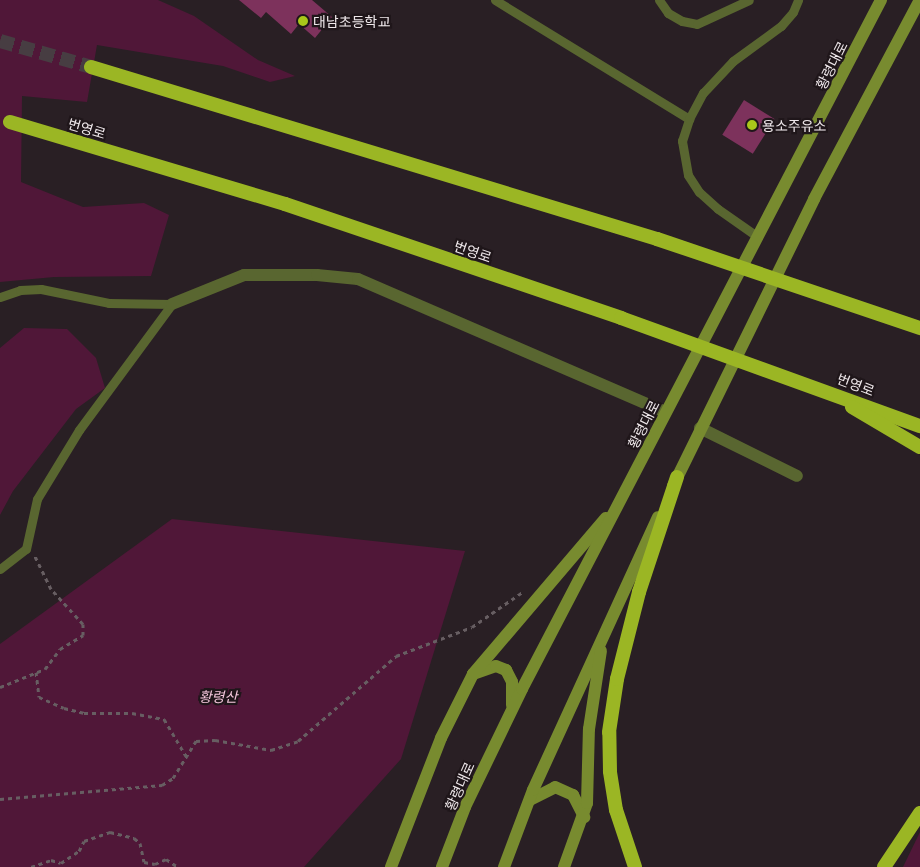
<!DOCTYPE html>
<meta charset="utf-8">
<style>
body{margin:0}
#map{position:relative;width:920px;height:867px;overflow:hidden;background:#291f24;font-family:Literata,"Noto Sans KR",serif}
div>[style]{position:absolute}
.green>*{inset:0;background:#501738}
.building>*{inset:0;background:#7d325c;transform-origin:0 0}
.trunk-tunnel>*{height:14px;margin-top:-7px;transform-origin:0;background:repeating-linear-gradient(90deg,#473d42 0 14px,transparent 0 21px)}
.path>*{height:3px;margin-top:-1.5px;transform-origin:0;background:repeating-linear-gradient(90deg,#675e62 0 4px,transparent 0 8px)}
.service>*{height:9px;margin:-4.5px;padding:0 4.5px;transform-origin:4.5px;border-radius:4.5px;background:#596630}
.minor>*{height:12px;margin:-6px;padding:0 6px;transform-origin:6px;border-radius:6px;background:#596630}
.secondary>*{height:12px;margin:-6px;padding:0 6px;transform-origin:6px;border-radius:6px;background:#788b2f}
.trunk>*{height:14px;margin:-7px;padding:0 7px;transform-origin:7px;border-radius:7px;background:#9bb624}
.dots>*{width:14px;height:14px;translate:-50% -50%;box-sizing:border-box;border:2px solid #1f161a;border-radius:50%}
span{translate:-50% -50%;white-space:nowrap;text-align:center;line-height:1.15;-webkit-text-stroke:4.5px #1f161a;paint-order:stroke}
.poi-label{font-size:14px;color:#eee7ea}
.left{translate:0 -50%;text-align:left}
.street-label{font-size:14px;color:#eee7ea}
.park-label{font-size:14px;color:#f4c7dc;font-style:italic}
</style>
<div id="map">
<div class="green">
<div style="clip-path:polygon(0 0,158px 0,194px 16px,258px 60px,295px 76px,270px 82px,223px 66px,97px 45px,87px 102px,22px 96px,21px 182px,83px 207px,144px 203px,169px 215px,151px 276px,54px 277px,0 282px)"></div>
<div style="clip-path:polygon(24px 328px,67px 329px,96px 358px,105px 388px,76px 409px,13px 491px,0 515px,0 348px)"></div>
<div style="clip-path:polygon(172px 519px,465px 551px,401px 759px,304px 867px,0 867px,0 644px)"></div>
<div style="clip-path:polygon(920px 832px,920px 867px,903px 867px)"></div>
</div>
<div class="building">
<div style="clip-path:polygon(239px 0,312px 0,332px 17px,315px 38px,299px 24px,291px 34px,266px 12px,261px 18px)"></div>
<div style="left:744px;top:100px;width:36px;height:41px;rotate:32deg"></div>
</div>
<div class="trunk-tunnel">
<div style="left:0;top:41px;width:95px;rotate:15.9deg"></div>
</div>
<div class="path">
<div style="left:36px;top:672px;width:25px;rotate:83deg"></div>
<div style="left:39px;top:697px;width:27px;rotate:24deg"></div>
<div style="left:64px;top:708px;width:21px;rotate:14deg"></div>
<div style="left:84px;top:713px;width:48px"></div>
<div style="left:132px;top:713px;width:33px;rotate:11deg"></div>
<div style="left:164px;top:719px;width:43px;rotate:59.3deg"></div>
<div style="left:0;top:687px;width:48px;rotate:-21.8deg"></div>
<div style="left:45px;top:669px;width:25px;rotate:-53deg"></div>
<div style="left:60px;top:649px;width:27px;rotate:-31deg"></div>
<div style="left:83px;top:635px;width:11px;rotate:-90deg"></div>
<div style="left:83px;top:624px;width:47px;rotate:-132.4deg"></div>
<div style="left:51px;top:589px;width:37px;rotate:-116deg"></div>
<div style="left:0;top:799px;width:163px;rotate:-4.9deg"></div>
<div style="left:162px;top:785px;width:13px;rotate:-32deg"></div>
<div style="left:173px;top:778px;width:44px;rotate:-58.1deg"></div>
<div style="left:196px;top:741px;width:19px;rotate:-3deg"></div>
<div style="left:215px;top:740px;width:57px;rotate:10.1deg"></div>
<div style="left:271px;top:750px;width:28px;rotate:-18deg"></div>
<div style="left:298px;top:741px;width:130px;rotate:-40.9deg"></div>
<div style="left:396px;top:656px;width:81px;rotate:-20.9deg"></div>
<div style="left:472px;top:627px;width:63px;rotate:-34.7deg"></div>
<div style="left:31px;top:867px;width:21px;rotate:-19deg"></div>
<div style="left:51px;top:860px;width:10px;rotate:17deg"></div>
<div style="left:61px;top:863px;width:22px;rotate:-34deg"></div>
<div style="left:79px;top:851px;width:11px;rotate:-63deg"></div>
<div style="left:84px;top:841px;width:28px;rotate:-19deg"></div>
<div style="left:110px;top:832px;width:25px;rotate:14deg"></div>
<div style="left:134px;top:838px;width:8px;rotate:40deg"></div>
<div style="left:140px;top:843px;width:19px;rotate:78deg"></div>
<div style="left:144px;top:862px;width:11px;rotate:10deg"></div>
<div style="left:155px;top:864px;width:12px;rotate:-24deg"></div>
<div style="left:166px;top:859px;width:14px;rotate:34deg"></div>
</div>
<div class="service">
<div style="left:495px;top:0;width:228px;rotate:31.5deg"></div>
<div style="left:659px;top:0;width:16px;rotate:55deg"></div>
<div style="left:668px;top:13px;width:16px;rotate:30deg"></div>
<div style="left:682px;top:21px;width:15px;rotate:11deg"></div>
<div style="left:697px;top:24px;width:57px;rotate:-24.8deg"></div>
<div style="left:758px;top:237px;width:49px;rotate:-145deg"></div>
<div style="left:718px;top:209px;width:25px;rotate:-138deg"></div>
<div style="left:699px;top:192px;width:20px;rotate:-123deg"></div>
<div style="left:688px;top:175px;width:35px;rotate:-100deg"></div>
<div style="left:682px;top:141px;width:23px;rotate:-72deg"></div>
<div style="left:689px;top:119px;width:30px;rotate:-62deg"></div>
<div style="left:703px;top:93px;width:44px;rotate:-46.8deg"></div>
<div style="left:733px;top:61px;width:59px;rotate:-36.1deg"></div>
<div style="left:781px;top:26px;width:18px;rotate:-49deg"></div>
<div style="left:793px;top:12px;width:13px;rotate:-67deg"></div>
<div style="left:0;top:297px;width:21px;rotate:-19deg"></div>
<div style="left:20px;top:290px;width:21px;rotate:-3deg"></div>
<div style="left:41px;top:289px;width:69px;rotate:11.6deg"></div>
<div style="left:109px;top:303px;width:63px;rotate:0.9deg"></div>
<div style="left:0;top:569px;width:33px;rotate:-38deg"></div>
<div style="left:26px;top:549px;width:51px;rotate:-77.6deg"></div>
<div style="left:37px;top:499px;width:81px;rotate:-58.7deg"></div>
<div style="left:79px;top:430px;width:157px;rotate:-53.6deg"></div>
</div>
<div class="minor">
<div style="left:172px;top:304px;width:78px;rotate:-21.9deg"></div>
<div style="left:244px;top:275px;width:73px"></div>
<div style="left:317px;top:275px;width:41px;rotate:5.6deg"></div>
<div style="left:358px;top:279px;width:335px;rotate:23.4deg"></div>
<div style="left:700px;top:428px;width:108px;rotate:26.3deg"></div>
</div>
<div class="secondary">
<div style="left:673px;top:486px;width:320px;rotate:-63.8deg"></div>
<div style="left:814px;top:199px;width:225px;rotate:-62deg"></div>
<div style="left:473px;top:674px;width:24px;rotate:-19deg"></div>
<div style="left:496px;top:666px;width:11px;rotate:22deg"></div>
<div style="left:506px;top:670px;width:13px;rotate:63deg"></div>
<div style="left:512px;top:682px;width:23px;rotate:90deg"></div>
<div style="left:530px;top:800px;width:28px;rotate:-27deg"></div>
<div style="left:555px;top:787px;width:20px;rotate:24deg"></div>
<div style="left:573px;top:795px;width:25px;rotate:63deg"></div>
<div style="left:391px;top:867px;width:138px;rotate:-68.8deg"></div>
<div style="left:441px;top:738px;width:72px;rotate:-63.4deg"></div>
<div style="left:473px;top:674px;width:205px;rotate:-49.6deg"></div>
<div style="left:442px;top:867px;width:64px;rotate:-69deg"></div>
<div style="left:465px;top:807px;width:131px;rotate:-64.2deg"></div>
<div style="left:522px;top:689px;width:777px;rotate:-62.48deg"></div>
<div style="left:504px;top:867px;width:82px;rotate:-69.4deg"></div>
<div style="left:533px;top:790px;width:300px;rotate:-65.4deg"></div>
<div style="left:564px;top:867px;width:68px;rotate:-70.2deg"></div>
<div style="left:587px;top:803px;width:74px;rotate:-88.5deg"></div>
<div style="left:589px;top:729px;width:79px;rotate:-81.3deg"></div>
</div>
<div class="trunk">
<div style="left:91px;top:67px;width:592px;rotate:16.9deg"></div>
<div style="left:657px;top:239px;width:278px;rotate:18.7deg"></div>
<div style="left:10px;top:122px;width:287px;rotate:16.6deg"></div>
<div style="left:285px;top:204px;width:355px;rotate:18.7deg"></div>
<div style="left:621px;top:318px;width:318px;rotate:19.9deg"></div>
<div style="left:852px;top:407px;width:79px;rotate:30.5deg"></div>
<div style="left:635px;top:867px;width:60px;rotate:-108.4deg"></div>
<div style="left:616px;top:810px;width:39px;rotate:-99deg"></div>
<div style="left:610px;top:771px;width:39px;rotate:-91deg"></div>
<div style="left:609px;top:732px;width:54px;rotate:-81.4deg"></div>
<div style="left:617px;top:679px;width:90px;rotate:-75.8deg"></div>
<div style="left:639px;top:592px;width:121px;rotate:-71.7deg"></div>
<div style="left:884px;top:867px;width:65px;rotate:-56.3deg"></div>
</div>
<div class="dots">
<div style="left:303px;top:21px;background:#a9c71a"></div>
<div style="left:752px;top:125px;background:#a9c71a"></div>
</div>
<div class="poi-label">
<span class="left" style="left:313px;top:21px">대남초등학교</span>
<span class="left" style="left:762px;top:125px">용소주유소</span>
</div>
<div class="street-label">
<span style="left:831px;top:65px;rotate:-63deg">황령대로</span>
<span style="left:87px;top:128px;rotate:17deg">번영로</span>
<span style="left:473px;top:251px;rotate:19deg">번영로</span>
<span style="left:856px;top:384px;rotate:21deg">번영로</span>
<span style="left:643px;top:424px;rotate:-63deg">황령대로</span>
<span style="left:459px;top:786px;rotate:-66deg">황령대로</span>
</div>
<div class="park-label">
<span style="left:218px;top:696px">황령산</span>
</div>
</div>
